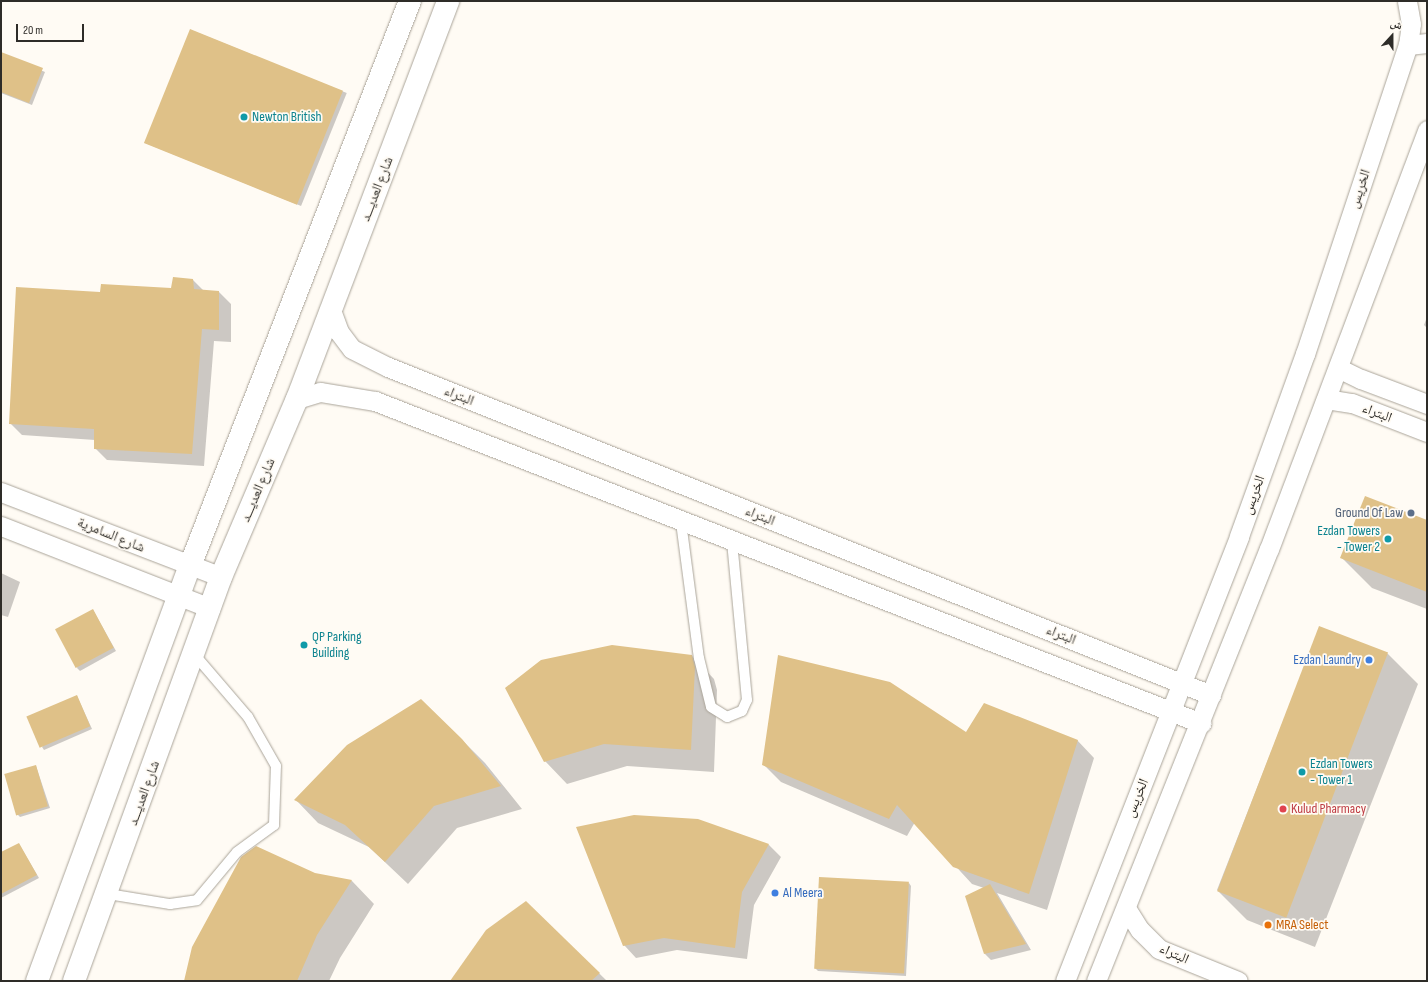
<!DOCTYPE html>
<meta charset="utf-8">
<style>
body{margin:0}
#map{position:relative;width:1428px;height:982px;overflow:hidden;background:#fffbf4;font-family:"Sofia Sans Condensed","Noto Naskh Arabic",sans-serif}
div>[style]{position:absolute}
.shadow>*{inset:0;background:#0003;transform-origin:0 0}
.building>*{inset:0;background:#dfc188;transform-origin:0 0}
.roads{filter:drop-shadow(0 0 1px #aaa499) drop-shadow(0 0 1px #aaa499)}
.lane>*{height:10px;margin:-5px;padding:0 5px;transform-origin:5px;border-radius:5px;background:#fff}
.street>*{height:19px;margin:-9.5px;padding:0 9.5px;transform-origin:9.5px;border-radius:9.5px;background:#fff}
.secondary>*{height:22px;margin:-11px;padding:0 11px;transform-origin:11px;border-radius:11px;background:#fff}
.dots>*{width:11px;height:11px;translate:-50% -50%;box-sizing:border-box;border:2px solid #fffbf4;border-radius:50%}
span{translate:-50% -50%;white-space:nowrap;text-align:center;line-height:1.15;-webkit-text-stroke:3.5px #fffbf4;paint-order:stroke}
.culture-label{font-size:14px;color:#0d838f}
.left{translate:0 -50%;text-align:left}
.right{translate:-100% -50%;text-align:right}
.street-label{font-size:14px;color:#2e2c28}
.service-label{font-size:14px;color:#4e5e75}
.shop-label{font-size:14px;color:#366cbe}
.health-label{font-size:14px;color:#be3a42}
.food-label{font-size:14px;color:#c56008}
.frame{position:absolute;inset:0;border:2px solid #2e2c28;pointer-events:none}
.north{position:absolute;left:1372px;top:16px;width:40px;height:40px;-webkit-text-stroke:3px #fffbf4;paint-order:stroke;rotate:21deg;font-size:11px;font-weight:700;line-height:16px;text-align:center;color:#2e2c28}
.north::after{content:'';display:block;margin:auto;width:14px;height:18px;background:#2e2c28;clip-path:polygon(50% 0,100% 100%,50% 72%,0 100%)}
.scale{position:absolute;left:16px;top:24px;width:68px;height:18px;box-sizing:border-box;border:2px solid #2e2c28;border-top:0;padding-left:5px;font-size:12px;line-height:14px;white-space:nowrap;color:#2e2c28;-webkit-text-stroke:3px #fffbf4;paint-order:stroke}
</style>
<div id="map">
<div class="shadow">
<div style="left:191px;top:30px;width:168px;height:122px;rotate:22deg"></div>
<div style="clip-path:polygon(1px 53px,45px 72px,32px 105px,1px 93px)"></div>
<div style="clip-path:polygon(193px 280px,204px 291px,219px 292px,231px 304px,231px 342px,214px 341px,204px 466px,107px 460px,95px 448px,95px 440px,22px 435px,10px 423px,101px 293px,172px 289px)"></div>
<div style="clip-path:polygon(1427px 317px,1427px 328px,1424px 325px)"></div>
<div style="clip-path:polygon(1427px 521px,1427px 609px,1372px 588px,1342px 558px)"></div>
<div style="clip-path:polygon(1px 573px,20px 582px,8px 617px,1px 615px)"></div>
<div style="clip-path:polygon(93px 610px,116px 651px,80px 671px,77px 668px)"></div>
<div style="clip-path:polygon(1320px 627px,1388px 654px,1418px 684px,1315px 947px,1247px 920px,1217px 890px)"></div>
<div style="clip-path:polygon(692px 656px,714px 679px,717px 690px,714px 772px,627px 766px,567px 784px,545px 761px)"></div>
<div style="clip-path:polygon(77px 696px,92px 729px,44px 750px,42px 747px)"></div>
<div style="clip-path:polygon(966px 734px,1077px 740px,1094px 758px,1047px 910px,997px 893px,1031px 950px,991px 960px,985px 954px,984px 888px,972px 884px,915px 822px,907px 836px,781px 782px,763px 764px)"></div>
<div style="clip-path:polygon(462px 740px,485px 763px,522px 809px,457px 828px,408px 884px,369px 847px,318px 823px,296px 800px)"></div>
<div style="clip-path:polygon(36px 766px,50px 808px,20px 817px,17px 814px)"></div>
<div style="clip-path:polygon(698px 820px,769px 845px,781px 857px,754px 905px,747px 959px,677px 950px,636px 958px,624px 945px)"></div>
<div style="clip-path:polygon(19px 844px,39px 878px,1px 898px,1px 854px)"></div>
<div style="clip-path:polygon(315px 874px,352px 881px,374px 904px,340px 958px,329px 981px,185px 981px)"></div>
<div style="clip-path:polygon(909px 883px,911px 886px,906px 976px,818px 971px,815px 968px)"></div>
<div style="clip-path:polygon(526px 902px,607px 981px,451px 981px)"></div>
</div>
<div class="building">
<div style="left:190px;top:29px;width:165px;height:123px;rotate:22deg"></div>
<div style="clip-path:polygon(1px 52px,43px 68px,29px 103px,1px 92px)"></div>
<div style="clip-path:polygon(173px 277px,193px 279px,194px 289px,219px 291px,219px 330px,202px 329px,192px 454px,94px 449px,94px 429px,9px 424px,16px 287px,100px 292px,101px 284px,171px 288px)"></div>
<div style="clip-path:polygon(1365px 496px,1427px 520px,1427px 592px,1340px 558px)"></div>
<div style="left:93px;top:609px;width:44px;height:43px;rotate:62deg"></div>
<div style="left:1319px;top:626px;width:74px;height:284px;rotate:21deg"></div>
<div style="clip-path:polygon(612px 645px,692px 655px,695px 667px,691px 750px,604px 744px,544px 762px,505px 688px,541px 660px)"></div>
<div style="clip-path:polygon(778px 655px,890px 682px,966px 732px,984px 703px,1078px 740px,1029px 894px,953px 867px,897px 805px,889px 819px,762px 765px)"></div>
<div style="left:77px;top:695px;width:34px;height:55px;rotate:67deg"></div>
<div style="clip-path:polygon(421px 699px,462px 739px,501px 786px,434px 806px,385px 862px,345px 825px,294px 800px,347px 745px)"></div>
<div style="left:36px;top:765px;width:43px;height:33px;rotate:74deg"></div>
<div style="clip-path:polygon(634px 815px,698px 819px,769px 844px,742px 892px,735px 948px,664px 938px,623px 946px,576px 827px)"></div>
<div style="clip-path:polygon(19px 843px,37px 875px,1px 894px,1px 852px)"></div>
<div style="clip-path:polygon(256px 846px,315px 873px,352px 880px,317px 935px,297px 981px,184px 981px,192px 947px,241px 857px)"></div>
<div style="left:819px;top:877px;width:90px;height:92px;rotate:3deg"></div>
<div style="clip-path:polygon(990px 884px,1026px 944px,984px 954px,965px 896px)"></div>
<div style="clip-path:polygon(526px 901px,600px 973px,591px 981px,450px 981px,486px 930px)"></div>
</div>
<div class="roads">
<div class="lane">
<div style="left:681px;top:522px;width:137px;rotate:82.5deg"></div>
<div style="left:699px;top:658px;width:50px;rotate:76.2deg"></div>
<div style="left:711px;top:707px;width:19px;rotate:32deg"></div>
<div style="left:727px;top:717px;width:16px;rotate:-22deg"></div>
<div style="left:742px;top:711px;width:12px;rotate:-66deg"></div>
<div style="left:747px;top:700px;width:160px;rotate:-95.4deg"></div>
<div style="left:108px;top:894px;width:63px;rotate:9.2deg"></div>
<div style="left:170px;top:904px;width:27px;rotate:-8deg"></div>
<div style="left:197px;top:900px;width:62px;rotate:-50.2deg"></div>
<div style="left:237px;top:852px;width:46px;rotate:-36.1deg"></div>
<div style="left:274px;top:825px;width:59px;rotate:-88.1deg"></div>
<div style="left:276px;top:766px;width:56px;rotate:-119.7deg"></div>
<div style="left:248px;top:717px;width:83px;rotate:-130.6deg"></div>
</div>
<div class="street">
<div style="left:1408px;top:45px;width:19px;rotate:-6deg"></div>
<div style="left:331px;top:310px;width:23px;rotate:70deg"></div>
<div style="left:339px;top:332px;width:21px;rotate:53deg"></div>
<div style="left:352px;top:349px;width:40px;rotate:26.6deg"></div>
<div style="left:388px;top:367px;width:886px;rotate:21.73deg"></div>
<div style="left:1338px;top:368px;width:25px;rotate:26deg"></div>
<div style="left:1361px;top:379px;width:71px;rotate:20.7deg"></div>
<div style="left:297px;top:399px;width:24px;rotate:-17deg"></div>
<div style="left:320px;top:392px;width:56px;rotate:9.3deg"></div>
<div style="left:375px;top:401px;width:887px;rotate:21.3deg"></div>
<div style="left:1326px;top:399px;width:26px;rotate:9deg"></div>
<div style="left:1352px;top:403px;width:80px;rotate:21.1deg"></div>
<div style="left:1px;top:492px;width:236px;rotate:21.1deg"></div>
<div style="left:1px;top:526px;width:225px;rotate:21.4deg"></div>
<div style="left:1126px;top:908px;width:26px;rotate:58deg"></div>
<div style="left:1140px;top:930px;width:27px;rotate:45deg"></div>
<div style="left:1159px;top:949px;width:85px;rotate:22.1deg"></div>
<div style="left:1065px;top:981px;width:478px;rotate:-68.6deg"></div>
<div style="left:1239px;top:536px;width:194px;rotate:-70.1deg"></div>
<div style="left:1305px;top:354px;width:326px;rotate:-71.6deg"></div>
<div style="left:1408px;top:45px;width:21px;rotate:-82deg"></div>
<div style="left:1411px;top:24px;width:23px;rotate:-100deg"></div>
<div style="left:1096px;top:981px;width:465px;rotate:-68.2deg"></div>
<div style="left:1269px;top:549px;width:448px;rotate:-69.3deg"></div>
</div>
<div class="secondary">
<div style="left:37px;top:981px;width:442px;rotate:-69.8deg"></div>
<div style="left:190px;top:566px;width:606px;rotate:-68.73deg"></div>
<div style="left:74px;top:981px;width:430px;rotate:-70deg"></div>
<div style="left:221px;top:577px;width:194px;rotate:-66.9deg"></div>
<div style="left:297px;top:399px;width:426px;rotate:-69.2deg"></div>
</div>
</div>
<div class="dots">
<div style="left:244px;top:117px;background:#0f9aa8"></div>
<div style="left:1411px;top:513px;background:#5c6f8a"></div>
<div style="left:1388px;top:539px;background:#0f9aa8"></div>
<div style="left:304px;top:645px;background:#0f9aa8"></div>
<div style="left:1369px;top:660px;background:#3f7fe0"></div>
<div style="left:1302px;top:772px;background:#0f9aa8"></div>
<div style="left:1283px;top:809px;background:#e0444e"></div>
<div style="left:775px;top:893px;background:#3f7fe0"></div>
<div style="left:1268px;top:925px;background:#e8710a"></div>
</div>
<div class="culture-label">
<span class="left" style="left:252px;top:117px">Newton British</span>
<span class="right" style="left:1380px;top:539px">Ezdan Towers<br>- Tower 2</span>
<span class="left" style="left:312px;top:645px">QP Parking<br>Building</span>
<span class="left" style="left:1310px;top:772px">Ezdan Towers<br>- Tower 1</span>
</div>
<div class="street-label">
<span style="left:377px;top:189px;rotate:-69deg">شارع العديـــد</span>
<span style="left:1360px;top:189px;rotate:-72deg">الخريس</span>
<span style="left:459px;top:396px;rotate:22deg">البتراء</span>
<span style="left:1377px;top:413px;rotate:21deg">البتراء</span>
<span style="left:258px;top:490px;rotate:-67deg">شارع العديـــد</span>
<span style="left:1254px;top:495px;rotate:-70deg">الخريس</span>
<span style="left:760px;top:516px;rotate:22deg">البتراء</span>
<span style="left:111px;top:535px;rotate:22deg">شارع السامرية</span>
<span style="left:1061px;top:635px;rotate:22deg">البتراء</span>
<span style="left:144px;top:793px;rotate:-70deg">شارع العديـــد</span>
<span style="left:1137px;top:798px;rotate:-68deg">الخريس</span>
<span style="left:1174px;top:954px;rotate:25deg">البتراء</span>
</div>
<div class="service-label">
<span class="right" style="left:1403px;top:513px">Ground Of Law</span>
</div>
<div class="shop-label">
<span class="right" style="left:1361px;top:660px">Ezdan Laundry</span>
<span class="left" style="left:783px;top:893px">Al Meera</span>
</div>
<div class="health-label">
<span class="left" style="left:1291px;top:809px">Kulud Pharmacy</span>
</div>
<div class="food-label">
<span class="left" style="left:1276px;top:925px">MRA Select</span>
</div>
<div class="frame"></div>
<div class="north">ش</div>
<div class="scale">20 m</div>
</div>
